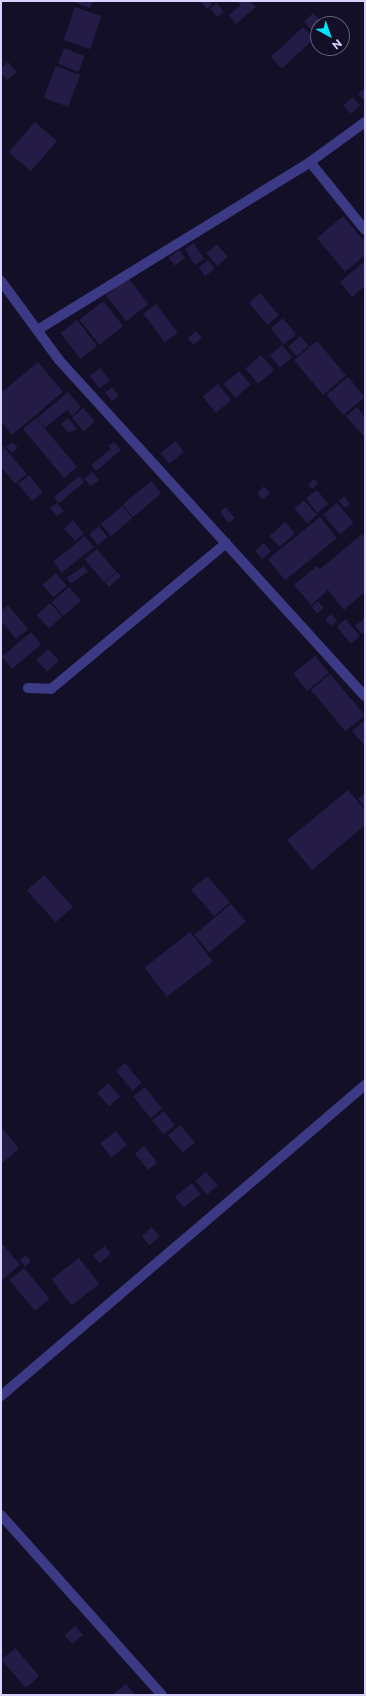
<!DOCTYPE html>
<style>
body{margin:0}
#map{position:relative;width:366px;height:1696px;overflow:hidden;background:#130f26;font-family:Montserrat,sans-serif}
div>[style]{position:absolute}
.building>*{inset:0;background:#241b47;transform-origin:0 0}
.street>*{height:10px;margin:-5px;padding:0 5px;transform-origin:5px;border-radius:5px;background:#3d3a85}
span{translate:-50% -50%;white-space:nowrap;text-align:center;line-height:1.15;-webkit-text-stroke:3px #130f26;paint-order:stroke}
.frame{position:absolute;inset:0;border:2px solid #d9d4ff;pointer-events:none}
.north{position:absolute;left:310px;top:16px;width:40px;height:40px;box-sizing:border-box;background:#130f26;border:1px solid #625e7d;border-radius:50%;rotate:140deg;font-size:11px;font-weight:700;line-height:16px;text-align:center;color:#d9d4ff}
.north::after{content:'';display:block;margin:auto;width:14px;height:18px;background:#00e5ff;clip-path:polygon(50% 0,100% 100%,50% 72%,0 100%)}
</style>
<div id="map">
<div class="building">
<div style="clip-path:polygon(77px 1px,93px 1px,90px 8px,76px 3px)"></div>
<div style="clip-path:polygon(200px 1px,209px 1px,212px 4px,207px 9px)"></div>
<div style="clip-path:polygon(237px 1px,250px 1px,256px 7px,236px 24px,229px 15px,241px 5px)"></div>
<div style="left:217px;top:3px;width:11px;height:9px;rotate:52deg"></div>
<div style="left:75px;top:7px;width:28px;height:35px;rotate:19deg"></div>
<div style="clip-path:polygon(313px 13px,324px 24px,318px 24px,316px 35px,304px 22px)"></div>
<div style="left:303px;top:27px;width:16px;height:44px;rotate:47deg"></div>
<div style="left:64px;top:48px;width:22px;height:17px;rotate:21deg"></div>
<div style="clip-path:polygon(8px 62px,17px 72px,7px 80px,1px 73px,1px 68px)"></div>
<div style="left:56px;top:66px;width:26px;height:34px;rotate:21deg"></div>
<div style="clip-path:polygon(365px 88px,365px 102px,358px 94px)"></div>
<div style="left:353px;top:97px;width:11px;height:13px;rotate:49deg"></div>
<div style="left:35px;top:122px;width:29px;height:40px;rotate:41deg"></div>
<div style="clip-path:polygon(343px 216px,365px 242px,365px 255px,345px 272px,317px 238px)"></div>
<div style="left:194px;top:243px;width:19px;height:11px;rotate:58deg"></div>
<div style="left:217px;top:244px;width:17px;height:14px;rotate:50deg"></div>
<div style="left:179px;top:250px;width:10px;height:13px;rotate:53deg"></div>
<div style="left:208px;top:260px;width:11px;height:12px;rotate:52deg"></div>
<div style="clip-path:polygon(365px 261px,365px 286px,352px 297px,340px 282px)"></div>
<div style="left:128px;top:278px;width:33px;height:28px;rotate:52deg"></div>
<div style="left:260px;top:293px;width:29px;height:15px;rotate:49deg"></div>
<div style="left:103px;top:301px;width:32px;height:30px;rotate:51deg"></div>
<div style="left:156px;top:304px;width:36px;height:16px;rotate:53deg"></div>
<div style="left:283px;top:318px;width:21px;height:16px;rotate:51deg"></div>
<div style="left:77px;top:320px;width:33px;height:21px;rotate:52deg"></div>
<div style="left:196px;top:331px;width:9px;height:11px;rotate:49deg"></div>
<div style="left:300px;top:336px;width:13px;height:16px;rotate:48deg"></div>
<div style="left:317px;top:341px;width:45px;height:30px;rotate:50deg"></div>
<div style="left:282px;top:345px;width:16px;height:16px;rotate:50deg"></div>
<div style="left:261px;top:355px;width:20px;height:21px;rotate:49deg"></div>
<div style="clip-path:polygon(38px 362px,63px 392px,12px 435px,1px 421px,1px 393px)"></div>
<div style="left:100px;top:368px;width:16px;height:13px;rotate:52deg"></div>
<div style="left:239px;top:371px;width:18px;height:20px;rotate:49deg"></div>
<div style="left:348px;top:377px;width:26px;height:28px;rotate:50deg"></div>
<div style="left:218px;top:384px;width:21px;height:20px;rotate:51deg"></div>
<div style="left:112px;top:387px;width:11px;height:9px;rotate:52deg"></div>
<div style="clip-path:polygon(68px 392px,81px 407px,72px 416px,67px 410px,45px 428px,37px 418px)"></div>
<div style="clip-path:polygon(357px 407px,365px 417px,365px 438px,346px 416px)"></div>
<div style="left:83px;top:408px;width:18px;height:15px;rotate:49deg"></div>
<div style="left:36px;top:418px;width:64px;height:17px;rotate:50deg"></div>
<div style="clip-path:polygon(68px 418px,77px 429px,68px 433px,61px 424px)"></div>
<div style="left:175px;top:441px;width:14px;height:19px;rotate:51deg"></div>
<div style="clip-path:polygon(12px 442px,18px 448px,12px 453px,6px 447px)"></div>
<div style="clip-path:polygon(114px 442px,121px 450px,96px 471px,91px 465px,111px 449px,108px 446px)"></div>
<div style="clip-path:polygon(3px 446px,27px 474px,15px 484px,1px 467px)"></div>
<div style="left:93px;top:472px;width:10px;height:11px;rotate:53deg"></div>
<div style="left:29px;top:475px;width:22px;height:14px;rotate:51deg"></div>
<div style="left:79px;top:476px;width:8px;height:33px;rotate:50deg"></div>
<div style="left:314px;top:479px;width:6px;height:8px;rotate:45deg"></div>
<div style="left:151px;top:481px;width:16px;height:37px;rotate:50deg"></div>
<div style="clip-path:polygon(264px 486px,270px 493px,262px 500px,257px 493px)"></div>
<div style="left:317px;top:490px;width:18px;height:14px;rotate:52deg"></div>
<div style="clip-path:polygon(344px 496px,350px 504px,345px 508px,339px 501px)"></div>
<div style="left:304px;top:500px;width:20px;height:13px;rotate:49deg"></div>
<div style="clip-path:polygon(57px 503px,64px 511px,57px 516px,50px 508px)"></div>
<div style="left:337px;top:503px;width:26px;height:18px;rotate:50deg"></div>
<div style="left:122px;top:506px;width:16px;height:28px;rotate:50deg"></div>
<div style="left:226px;top:507px;width:14px;height:8px;rotate:51deg"></div>
<div style="left:320px;top:517px;width:27px;height:67px;rotate:51deg"></div>
<div style="clip-path:polygon(73px 520px,84px 534px,75px 541px,64px 529px)"></div>
<div style="left:285px;top:522px;width:15px;height:21px;rotate:48deg"></div>
<div style="left:99px;top:526px;width:14px;height:13px;rotate:51deg"></div>
<div style="clip-path:polygon(362px 534px,365px 538px,365px 592px,344px 610px,328px 590px,311px 605px,294px 585px,317px 566px,320px 569px)"></div>
<div style="left:85px;top:536px;width:14px;height:41px;rotate:51deg"></div>
<div style="left:264px;top:543px;width:11px;height:12px;rotate:49deg"></div>
<div style="left:97px;top:549px;width:30px;height:16px;rotate:50deg"></div>
<div style="left:84px;top:566px;width:7px;height:21px;rotate:56deg"></div>
<div style="clip-path:polygon(117px 572px,121px 576px,109px 587px,105px 582px)"></div>
<div style="left:56px;top:573px;width:17px;height:18px;rotate:50deg"></div>
<div style="left:69px;top:587px;width:18px;height:23px;rotate:49deg"></div>
<div style="left:318px;top:601px;width:9px;height:9px;rotate:49deg"></div>
<div style="left:50px;top:603px;width:18px;height:18px;rotate:47deg"></div>
<div style="clip-path:polygon(8px 605px,28px 629px,16px 639px,1px 621px,1px 611px)"></div>
<div style="left:331px;top:614px;width:9px;height:8px;rotate:49deg"></div>
<div style="clip-path:polygon(365px 618px,365px 632px,362px 634px,355px 626px)"></div>
<div style="left:346px;top:619px;width:22px;height:12px;rotate:51deg"></div>
<div style="left:31px;top:632px;width:16px;height:38px;rotate:50deg"></div>
<div style="left:48px;top:649px;width:16px;height:16px;rotate:47deg"></div>
<div style="left:315px;top:656px;width:22px;height:28px;rotate:51deg"></div>
<div style="left:330px;top:674px;width:54px;height:25px;rotate:50deg"></div>
<div style="clip-path:polygon(365px 720px,365px 746px,352px 731px)"></div>
<div style="clip-path:polygon(348px 790px,365px 810px,365px 825px,312px 870px,287px 840px)"></div>
<div style="clip-path:polygon(365px 793px,365px 808px,358px 799px)"></div>
<div style="left:44px;top:875px;width:43px;height:23px;rotate:48deg"></div>
<div style="left:207px;top:876px;width:35px;height:21px;rotate:49deg"></div>
<div style="left:231px;top:904px;width:23px;height:48px;rotate:50deg"></div>
<div style="left:190px;top:932px;width:37px;height:58px;rotate:52deg"></div>
<div style="left:125px;top:1063px;width:26px;height:12px;rotate:50deg"></div>
<div style="left:108px;top:1083px;width:18px;height:15px;rotate:47deg"></div>
<div style="left:145px;top:1087px;width:28px;height:15px;rotate:52deg"></div>
<div style="left:164px;top:1111px;width:18px;height:15px;rotate:52deg"></div>
<div style="left:180px;top:1125px;width:23px;height:16px;rotate:49deg"></div>
<div style="clip-path:polygon(3px 1129px,19px 1149px,1px 1164px,1px 1131px)"></div>
<div style="left:116px;top:1131px;width:18px;height:20px;rotate:52deg"></div>
<div style="left:144px;top:1146px;width:21px;height:12px;rotate:51deg"></div>
<div style="left:206px;top:1172px;width:18px;height:14px;rotate:49deg"></div>
<div style="left:192px;top:1183px;width:14px;height:22px;rotate:51deg"></div>
<div style="left:152px;top:1227px;width:12px;height:14px;rotate:48deg"></div>
<div style="clip-path:polygon(1px 1242px,20px 1265px,1px 1281px)"></div>
<div style="left:105px;top:1246px;width:10px;height:15px;rotate:53deg"></div>
<div style="left:26px;top:1255px;width:8px;height:8px;rotate:50deg"></div>
<div style="left:79px;top:1258px;width:33px;height:35px;rotate:52deg"></div>
<div style="left:24px;top:1268px;width:40px;height:19px;rotate:50deg"></div>
<div style="left:75px;top:1626px;width:12px;height:14px;rotate:48deg"></div>
<div style="left:15px;top:1648px;width:37px;height:18px;rotate:49deg"></div>
<div style="clip-path:polygon(126px 1684px,135px 1695px,114px 1695px,113px 1694px)"></div>
</div>
<div class="street">
<div style="left:310px;top:162px;width:87px;rotate:51deg"></div>
<div style="left:1px;top:281px;width:98px;rotate:53.7deg"></div>
<div style="left:59px;top:360px;width:454px;rotate:47.7deg"></div>
<div style="left:39px;top:329px;width:318px;rotate:-31.6deg"></div>
<div style="left:310px;top:162px;width:68px;rotate:-36deg"></div>
<div style="left:28px;top:688px;width:23px;rotate:2deg"></div>
<div style="left:51px;top:689px;width:228px;rotate:-39.8deg"></div>
<div style="left:1px;top:1396px;width:479px;rotate:-40.5deg"></div>
<div style="left:1px;top:1515px;width:241px;rotate:48.2deg"></div>
</div>
<div class="frame"></div>
<div class="north">N</div>
</div>
